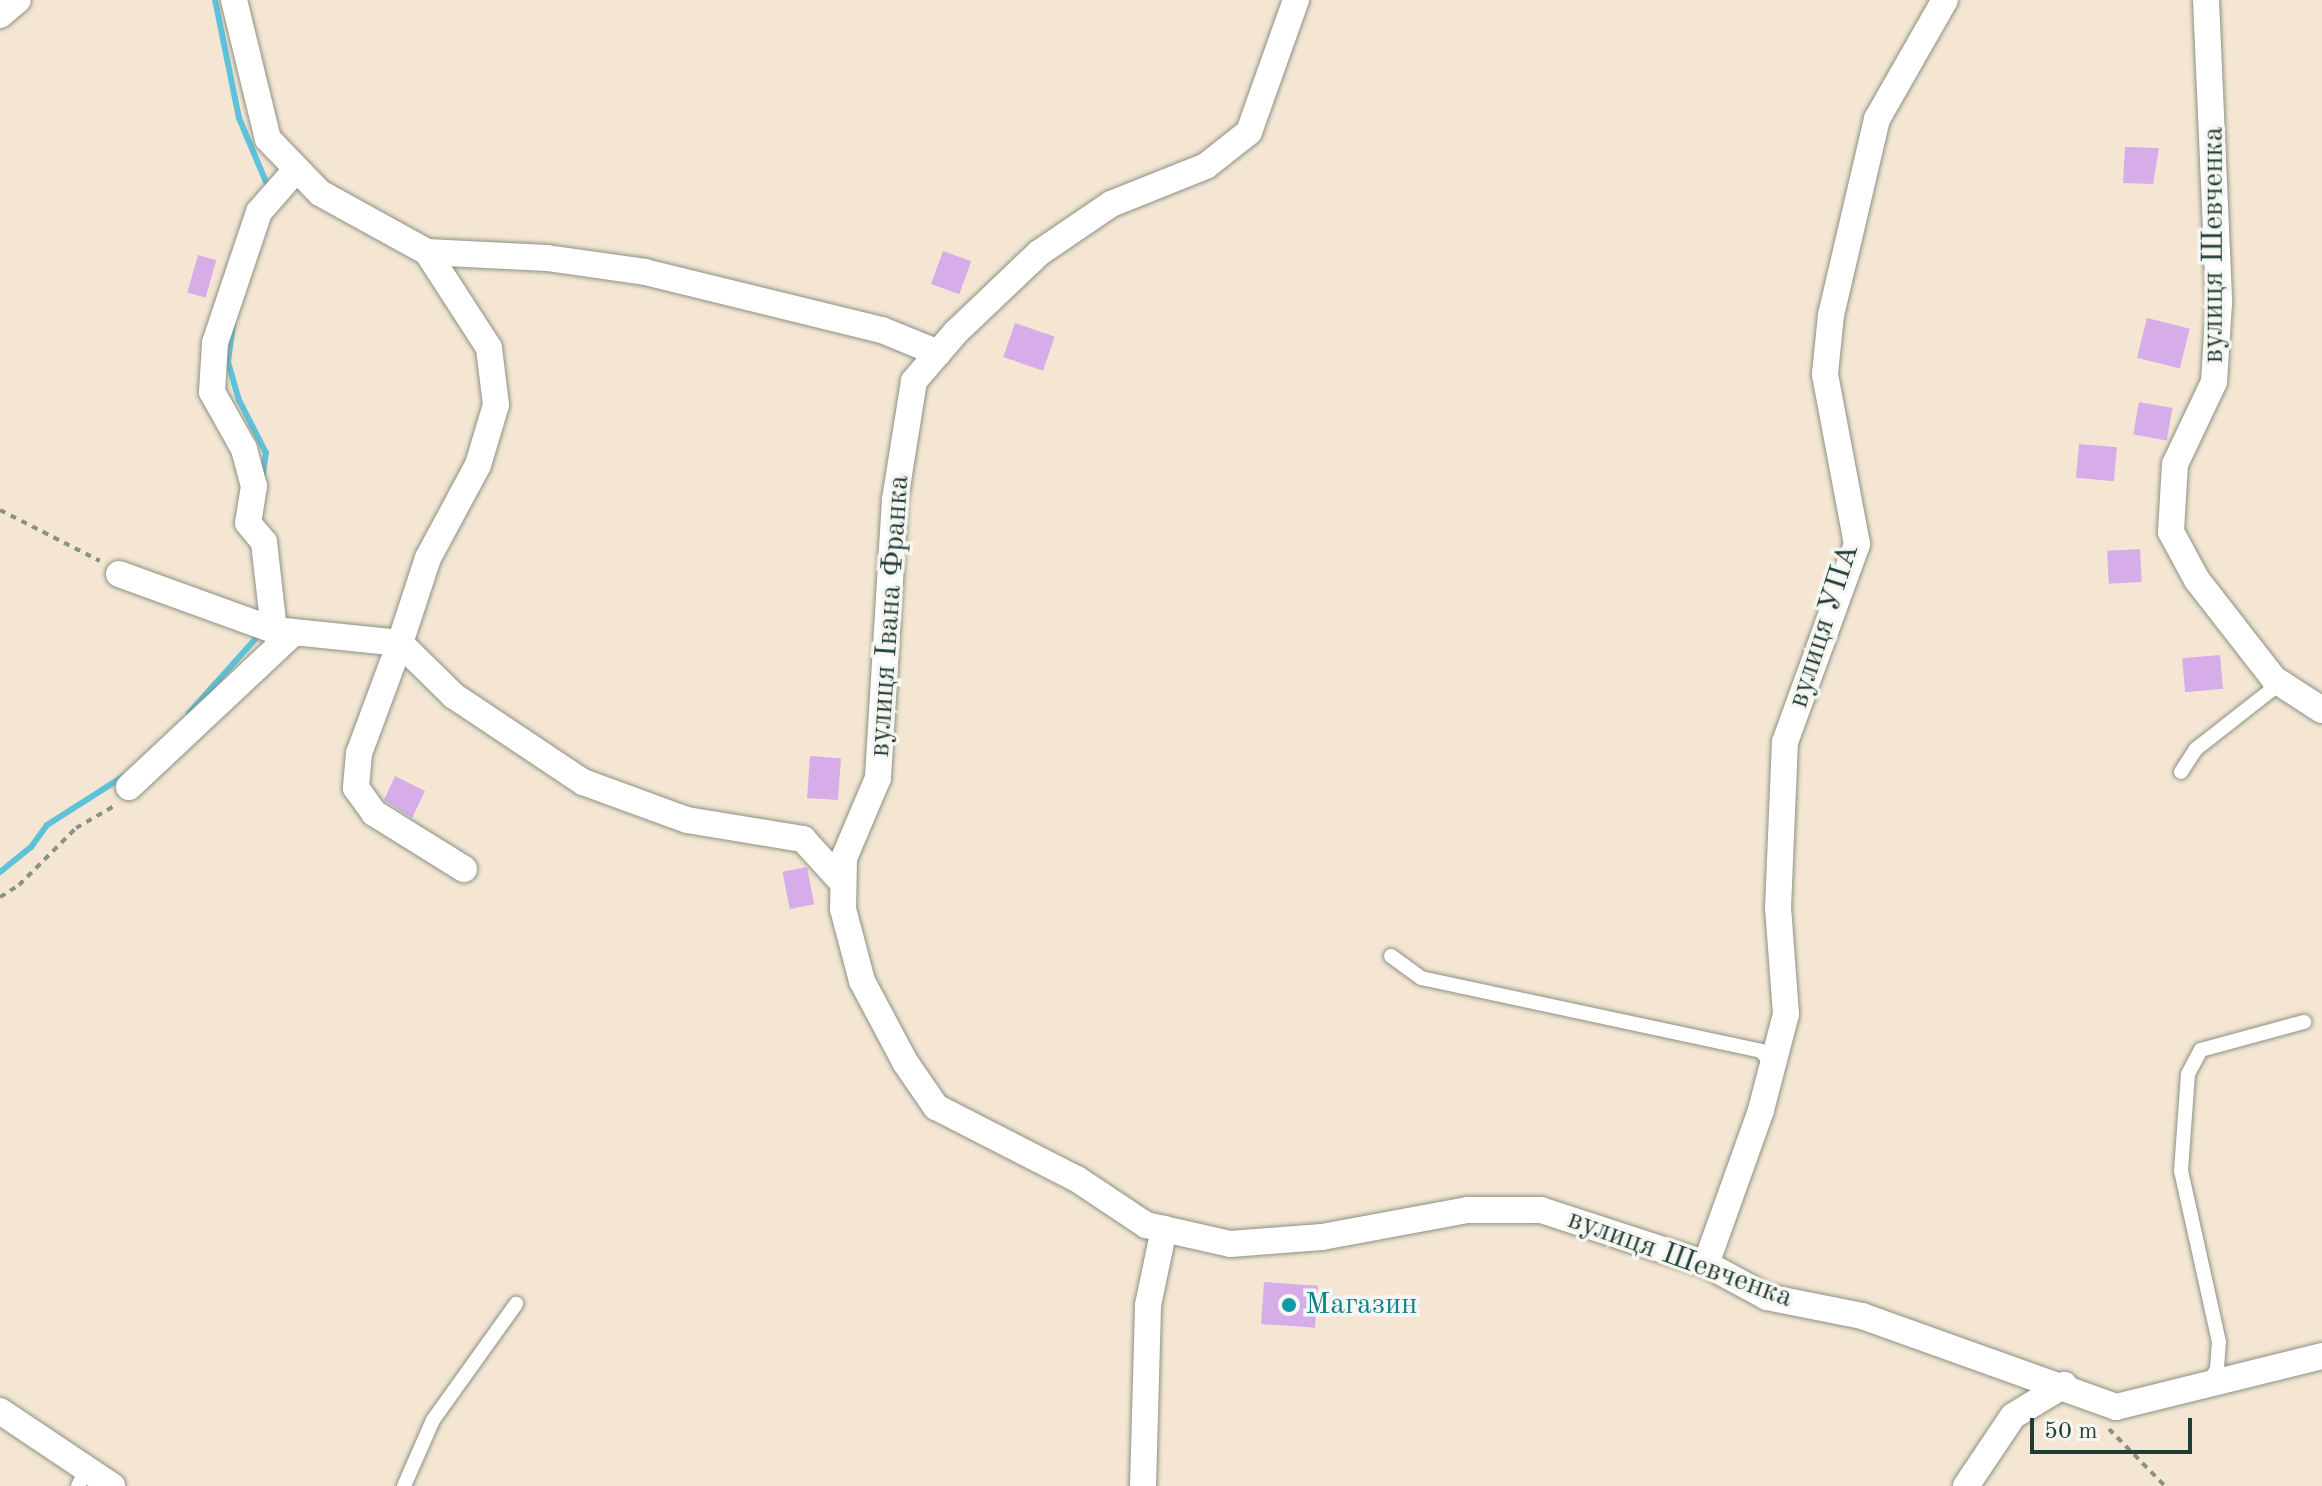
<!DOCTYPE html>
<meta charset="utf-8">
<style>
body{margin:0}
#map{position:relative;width:2322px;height:1486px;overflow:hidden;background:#f4e6d3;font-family:"Old Standard TT",serif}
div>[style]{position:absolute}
.stream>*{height:6px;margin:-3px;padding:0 3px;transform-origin:3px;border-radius:3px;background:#5ec2db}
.building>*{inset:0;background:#d7ade9;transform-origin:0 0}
.path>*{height:4px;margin-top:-2px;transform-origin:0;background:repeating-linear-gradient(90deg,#8a9284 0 6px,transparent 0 12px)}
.roads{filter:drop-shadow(0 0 2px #8a9284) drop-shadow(0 0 2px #8a9284)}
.lane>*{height:14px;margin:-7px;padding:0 7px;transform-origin:7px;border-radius:7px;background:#fff}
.street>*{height:26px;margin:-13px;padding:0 13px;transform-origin:13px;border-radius:13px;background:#fff}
.dots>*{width:22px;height:22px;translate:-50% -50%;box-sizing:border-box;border:4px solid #f6f6f2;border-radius:50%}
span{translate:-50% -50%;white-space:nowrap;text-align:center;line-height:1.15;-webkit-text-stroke:7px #f6f6f2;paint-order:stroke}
.street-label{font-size:30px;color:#1f3d34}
.culture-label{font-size:30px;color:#0d838f}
.left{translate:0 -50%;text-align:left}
.scale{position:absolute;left:2030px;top:1418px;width:162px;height:36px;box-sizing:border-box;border:4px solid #1f3d34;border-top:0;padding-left:10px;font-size:24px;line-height:28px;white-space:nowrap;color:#1f3d34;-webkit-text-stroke:6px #f6f6f2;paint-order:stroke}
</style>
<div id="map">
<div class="stream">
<div style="left:215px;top:0;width:120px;rotate:78.5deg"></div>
<div style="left:239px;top:118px;width:69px;rotate:67.1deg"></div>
<div style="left:233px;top:325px;width:37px;rotate:98deg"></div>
<div style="left:228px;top:362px;width:40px;rotate:74deg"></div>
<div style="left:239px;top:400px;width:59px;rotate:63deg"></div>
<div style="left:266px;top:453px;width:25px;rotate:99deg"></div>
<div style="left:189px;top:713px;width:105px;rotate:-48.1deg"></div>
<div style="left:0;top:872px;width:40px;rotate:-39deg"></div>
<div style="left:31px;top:847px;width:27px;rotate:-54deg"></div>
<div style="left:47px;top:825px;width:91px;rotate:-32.5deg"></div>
</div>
<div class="building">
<div style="clip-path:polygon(2125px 147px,2159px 148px,2153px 184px,2123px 183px)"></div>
<div style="left:943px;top:251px;width:30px;height:35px;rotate:20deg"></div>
<div style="left:198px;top:255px;width:19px;height:39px;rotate:16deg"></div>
<div style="left:2147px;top:318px;width:44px;height:41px;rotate:14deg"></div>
<div style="left:1015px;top:323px;width:42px;height:36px;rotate:19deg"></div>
<div style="left:2139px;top:402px;width:34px;height:33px;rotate:10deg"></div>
<div style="left:2079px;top:444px;width:38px;height:34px;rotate:5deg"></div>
<div style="left:2140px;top:549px;width:33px;height:33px;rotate:87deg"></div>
<div style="left:2220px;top:655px;width:34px;height:38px;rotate:85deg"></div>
<div style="left:810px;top:756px;width:31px;height:42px;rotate:4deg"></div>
<div style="clip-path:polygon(395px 776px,425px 791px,412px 818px,384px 800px)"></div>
<div style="left:807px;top:867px;width:38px;height:25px;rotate:79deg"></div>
<div style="left:1264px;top:1282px;width:54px;height:42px;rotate:4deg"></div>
</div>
<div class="path">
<div style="left:0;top:510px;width:112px;rotate:27deg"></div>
<div style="left:0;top:897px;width:22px;rotate:-32deg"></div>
<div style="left:19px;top:885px;width:81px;rotate:-45deg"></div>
<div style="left:76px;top:828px;width:46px;rotate:-29.9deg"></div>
<div style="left:2109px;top:1429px;width:80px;rotate:45.5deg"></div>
</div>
<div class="roads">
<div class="lane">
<div style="left:2181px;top:772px;width:27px;rotate:-57deg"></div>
<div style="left:2196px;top:749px;width:94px;rotate:-38.1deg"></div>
<div style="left:2270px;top:691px;width:13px;rotate:-72deg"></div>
<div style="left:1391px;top:956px;width:37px;rotate:36deg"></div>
<div style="left:1421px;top:978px;width:348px;rotate:12.1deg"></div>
<div style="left:1761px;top:1051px;width:18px;rotate:49deg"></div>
<div style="left:2209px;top:1382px;width:15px;rotate:-58deg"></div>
<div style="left:2217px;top:1369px;width:27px;rotate:-86deg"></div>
<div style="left:2219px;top:1342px;width:175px;rotate:-102.5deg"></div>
<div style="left:2181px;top:1171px;width:97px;rotate:-85.9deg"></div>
<div style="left:2188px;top:1074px;width:27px;rotate:-62deg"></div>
<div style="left:2201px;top:1050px;width:107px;rotate:-15.2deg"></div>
<div style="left:78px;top:1486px;width:17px;rotate:-62deg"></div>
<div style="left:404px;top:1486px;width:72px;rotate:-66.3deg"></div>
<div style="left:433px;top:1420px;width:143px;rotate:-54.4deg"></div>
</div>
<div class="street">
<div style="left:234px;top:0;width:143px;rotate:76.3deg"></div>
<div style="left:268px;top:139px;width:75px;rotate:46.1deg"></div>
<div style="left:320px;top:193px;width:122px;rotate:28.9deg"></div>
<div style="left:427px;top:252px;width:114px;rotate:57.1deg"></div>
<div style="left:489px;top:348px;width:57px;rotate:83deg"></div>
<div style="left:496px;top:405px;width:63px;rotate:106.7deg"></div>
<div style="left:478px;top:465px;width:106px;rotate:118.3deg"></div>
<div style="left:428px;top:558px;width:89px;rotate:108.2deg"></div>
<div style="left:400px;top:643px;width:76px;rotate:44.5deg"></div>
<div style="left:454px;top:696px;width:155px;rotate:33.7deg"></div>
<div style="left:583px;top:782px;width:111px;rotate:20.1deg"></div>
<div style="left:687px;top:820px;width:118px;rotate:9.3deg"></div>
<div style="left:803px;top:839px;width:59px;rotate:47.7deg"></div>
<div style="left:1296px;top:0;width:140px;rotate:109.6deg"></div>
<div style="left:1249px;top:132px;width:55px;rotate:141.7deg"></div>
<div style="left:1206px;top:166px;width:102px;rotate:158.2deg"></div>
<div style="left:1111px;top:204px;width:87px;rotate:145.8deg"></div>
<div style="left:1039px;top:253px;width:115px;rotate:136.4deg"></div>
<div style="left:956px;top:332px;width:65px;rotate:130.6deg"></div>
<div style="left:914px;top:381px;width:120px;rotate:99.1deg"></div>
<div style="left:895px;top:499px;width:280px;rotate:93.5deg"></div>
<div style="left:878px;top:778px;width:87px;rotate:113deg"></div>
<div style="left:844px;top:858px;width:51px;rotate:91.1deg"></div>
<div style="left:843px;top:909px;width:74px;rotate:75.2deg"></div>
<div style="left:862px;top:981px;width:92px;rotate:62deg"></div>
<div style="left:905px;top:1062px;width:55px;rotate:55.4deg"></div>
<div style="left:936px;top:1107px;width:158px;rotate:27.1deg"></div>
<div style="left:1077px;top:1179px;width:83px;rotate:33.7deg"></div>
<div style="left:1146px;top:1225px;width:86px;rotate:12.7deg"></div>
<div style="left:1230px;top:1244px;width:92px;rotate:-4.4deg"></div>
<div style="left:1322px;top:1237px;width:148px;rotate:-10.5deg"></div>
<div style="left:1468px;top:1210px;width:73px"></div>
<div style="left:1541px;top:1210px;width:174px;rotate:18.1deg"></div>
<div style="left:1706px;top:1264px;width:69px;rotate:28.4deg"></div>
<div style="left:1767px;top:1297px;width:97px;rotate:11.3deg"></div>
<div style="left:1862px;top:1316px;width:270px;rotate:19.7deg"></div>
<div style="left:2116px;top:1407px;width:212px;rotate:-13.9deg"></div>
<div style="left:2206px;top:0;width:303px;rotate:87.5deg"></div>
<div style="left:2219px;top:303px;width:79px;rotate:93.6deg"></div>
<div style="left:2214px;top:382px;width:91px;rotate:115.4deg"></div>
<div style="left:2175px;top:464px;width:68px;rotate:93.4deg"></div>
<div style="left:2171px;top:532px;width:55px;rotate:61.6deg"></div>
<div style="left:2197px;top:580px;width:125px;rotate:52.1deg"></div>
<div style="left:2274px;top:679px;width:57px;rotate:32.9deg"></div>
<div style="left:0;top:15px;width:23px;rotate:-40deg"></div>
<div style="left:294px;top:172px;width:53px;rotate:131.2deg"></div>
<div style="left:259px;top:212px;width:138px;rotate:108.6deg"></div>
<div style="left:215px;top:343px;width:49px;rotate:93.5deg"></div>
<div style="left:212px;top:392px;width:65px;rotate:60.7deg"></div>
<div style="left:244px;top:449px;width:38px;rotate:75deg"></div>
<div style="left:254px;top:486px;width:37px;rotate:99deg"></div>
<div style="left:248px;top:523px;width:25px;rotate:50deg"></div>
<div style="left:264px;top:542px;width:89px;rotate:83.5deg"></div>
<div style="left:274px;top:630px;width:127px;rotate:5.9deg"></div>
<div style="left:400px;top:643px;width:117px;rotate:110.4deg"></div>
<div style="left:359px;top:753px;width:35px;rotate:95deg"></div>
<div style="left:356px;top:788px;width:31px;rotate:54deg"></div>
<div style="left:374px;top:813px;width:106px;rotate:31.9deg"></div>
<div style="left:427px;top:252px;width:120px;rotate:2.9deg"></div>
<div style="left:547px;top:258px;width:99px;rotate:8.1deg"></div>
<div style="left:645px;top:272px;width:244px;rotate:13.8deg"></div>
<div style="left:882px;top:330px;width:61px;rotate:22.3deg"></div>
<div style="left:119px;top:574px;width:165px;rotate:19.9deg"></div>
<div style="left:129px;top:787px;width:224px;rotate:-43.2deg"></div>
<div style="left:1706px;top:1264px;width:164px;rotate:-70.3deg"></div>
<div style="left:1761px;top:1110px;width:99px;rotate:-75.4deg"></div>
<div style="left:1786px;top:1014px;width:106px;rotate:-94.3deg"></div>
<div style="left:1778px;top:908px;width:166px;rotate:-87.6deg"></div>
<div style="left:1785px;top:742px;width:211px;rotate:-70deg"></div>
<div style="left:1857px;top:544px;width:173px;rotate:-100.7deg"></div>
<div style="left:1825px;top:374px;width:59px;rotate:-84.2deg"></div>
<div style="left:1831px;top:315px;width:201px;rotate:-76.8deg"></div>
<div style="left:1877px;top:119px;width:137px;rotate:-60.3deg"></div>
<div style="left:0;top:1411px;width:135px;rotate:33.8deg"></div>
<div style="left:1143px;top:1486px;width:181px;rotate:-88.4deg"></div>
<div style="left:1148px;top:1305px;width:78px;rotate:-78.1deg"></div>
<div style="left:1966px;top:1486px;width:84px;rotate:-56.1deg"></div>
<div style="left:2013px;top:1416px;width:60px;rotate:-31.3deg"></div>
</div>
</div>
<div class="dots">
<div style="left:1289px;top:1305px;background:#0f9aa8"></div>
</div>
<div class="street-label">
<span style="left:2214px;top:245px;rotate:-90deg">вулиця Шевченка</span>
<span style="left:890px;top:616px;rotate:-86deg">вулиця Івана Франка</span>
<span style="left:1824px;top:626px;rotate:-72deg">вулиця УПА</span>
<span style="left:1680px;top:1259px;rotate:20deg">вулиця Шевченка</span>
</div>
<div class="culture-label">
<span class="left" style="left:1305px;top:1305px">Магазин</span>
</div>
<div class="scale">50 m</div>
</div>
